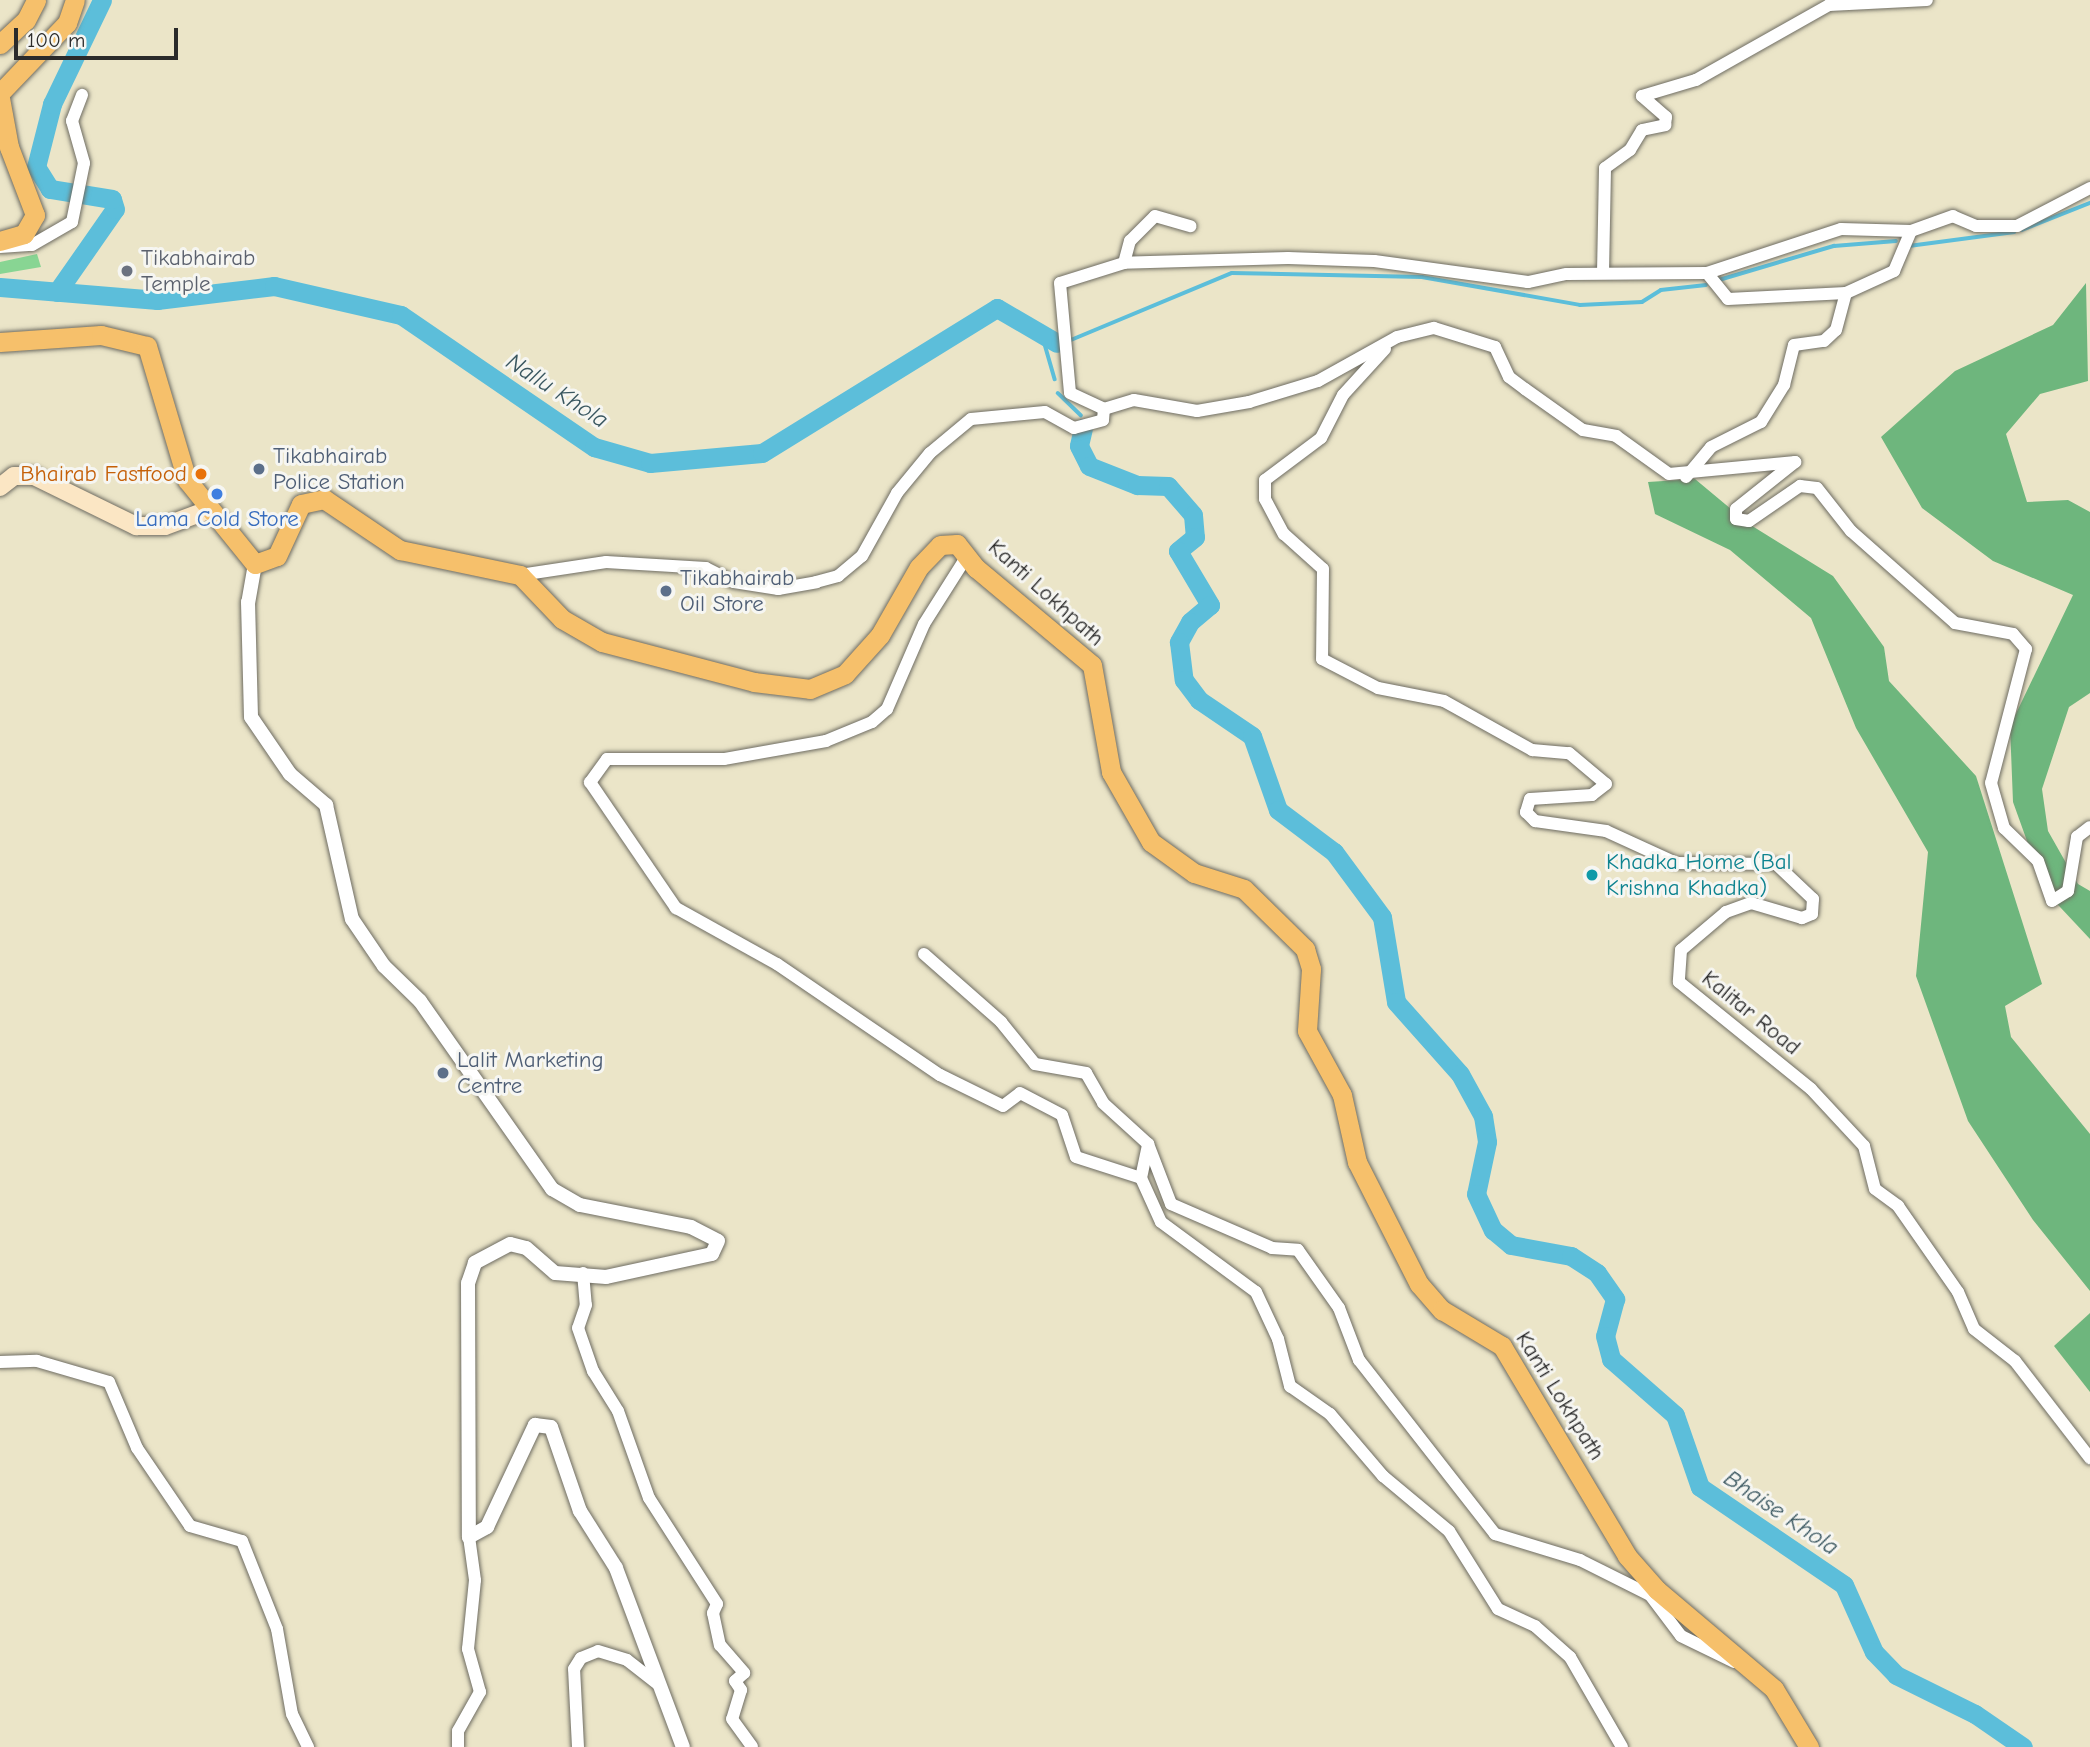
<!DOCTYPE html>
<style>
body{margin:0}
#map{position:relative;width:2090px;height:1747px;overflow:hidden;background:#ebe5c8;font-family:"Comic Neue",sans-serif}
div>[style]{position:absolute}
.green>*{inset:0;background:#88d593}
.forest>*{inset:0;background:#6eb67d}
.stream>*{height:3.5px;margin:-1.75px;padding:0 1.75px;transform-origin:1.75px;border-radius:1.75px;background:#5cbeda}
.river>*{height:19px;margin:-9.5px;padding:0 9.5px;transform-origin:9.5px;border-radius:9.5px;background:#5cbeda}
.roads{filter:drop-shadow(0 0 2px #6e6c62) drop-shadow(0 0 2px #6e6c62)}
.minor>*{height:12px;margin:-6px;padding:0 6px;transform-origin:6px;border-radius:6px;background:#fff}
.tertiary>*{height:14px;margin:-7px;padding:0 7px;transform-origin:7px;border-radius:7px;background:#fff}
.secondary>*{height:18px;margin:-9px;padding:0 9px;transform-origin:9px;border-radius:9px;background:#fbe6c4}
.primary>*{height:19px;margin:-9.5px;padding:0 9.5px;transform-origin:9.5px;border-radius:9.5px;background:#f6c06b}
.dots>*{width:19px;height:19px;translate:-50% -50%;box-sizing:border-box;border:4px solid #f6f6f2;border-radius:50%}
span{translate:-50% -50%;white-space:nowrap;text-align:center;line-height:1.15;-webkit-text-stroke:6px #f6f6f2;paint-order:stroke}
.worship-label{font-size:23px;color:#5b616d}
.left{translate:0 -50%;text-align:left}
.service-label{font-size:23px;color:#4e5e75}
.food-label{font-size:23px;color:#c56008}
.right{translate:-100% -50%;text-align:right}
.shop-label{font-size:23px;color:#366cbe}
.street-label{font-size:23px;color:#2b2b2b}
.culture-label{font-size:23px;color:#0d838f}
.water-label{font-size:24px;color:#3a5760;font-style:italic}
.scale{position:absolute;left:14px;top:28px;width:164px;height:32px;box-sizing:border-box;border:4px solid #2b2b2b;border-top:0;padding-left:9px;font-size:21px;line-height:24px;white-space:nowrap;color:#2b2b2b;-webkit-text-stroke:5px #f6f6f2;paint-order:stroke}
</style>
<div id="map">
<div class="green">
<div style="clip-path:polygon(37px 254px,41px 267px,0 274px,0 262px)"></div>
</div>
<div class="forest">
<div style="clip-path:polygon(2086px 283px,2088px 381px,2040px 394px,2006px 434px,2027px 502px,2068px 500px,2090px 512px,2090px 693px,2069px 707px,2042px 789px,2048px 831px,2078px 884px,2090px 891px,2090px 939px,2045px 891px,2013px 802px,2010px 726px,2073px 595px,1993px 561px,1922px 508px,1881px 437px,1955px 371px,2053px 325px)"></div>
<div style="clip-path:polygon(1695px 479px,1749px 524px,1833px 576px,1884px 647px,1889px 681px,1976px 776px,2042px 984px,2005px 1006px,2011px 1037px,2090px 1134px,2090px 1291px,2033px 1220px,1968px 1121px,1916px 976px,1928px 852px,1856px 728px,1811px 618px,1730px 550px,1655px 514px,1648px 482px)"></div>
<div style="clip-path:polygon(2090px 1313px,2090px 1392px,2054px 1346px)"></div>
</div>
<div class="stream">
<div style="left:2022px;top:230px;width:73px;rotate:-21.7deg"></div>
<div style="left:1909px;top:246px;width:106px;rotate:-7.6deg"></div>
<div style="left:1719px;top:280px;width:120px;rotate:-16.5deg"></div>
<div style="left:1834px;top:246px;width:62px;rotate:-4.6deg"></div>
<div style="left:1042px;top:334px;width:47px;rotate:73.9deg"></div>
<div style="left:1071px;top:340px;width:174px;rotate:-22.6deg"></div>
<div style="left:1232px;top:273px;width:190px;rotate:1.2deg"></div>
<div style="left:1422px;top:277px;width:160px;rotate:10deg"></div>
<div style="left:1580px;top:305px;width:62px;rotate:-2.8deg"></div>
<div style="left:1642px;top:302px;width:22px;rotate:-32deg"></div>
<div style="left:1661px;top:290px;width:45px;rotate:-6.3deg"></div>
<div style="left:1058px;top:393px;width:32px;rotate:44deg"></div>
</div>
<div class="river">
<div style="left:0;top:287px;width:158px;rotate:4.7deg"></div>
<div style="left:157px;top:300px;width:118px;rotate:-6.8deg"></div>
<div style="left:274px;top:286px;width:130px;rotate:12.9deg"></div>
<div style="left:401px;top:315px;width:234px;rotate:34.4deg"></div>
<div style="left:594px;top:447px;width:58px;rotate:15.9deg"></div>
<div style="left:650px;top:463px;width:112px;rotate:-5.1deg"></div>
<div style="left:762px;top:453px;width:276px;rotate:-31.7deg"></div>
<div style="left:997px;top:308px;width:69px;rotate:30.3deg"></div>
<div style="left:57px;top:292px;width:101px;rotate:-55.1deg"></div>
<div style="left:115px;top:209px;width:10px;rotate:-107deg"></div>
<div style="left:112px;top:199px;width:63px;rotate:-170.8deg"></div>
<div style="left:50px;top:189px;width:26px;rotate:-122deg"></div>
<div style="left:36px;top:167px;width:65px;rotate:-75.7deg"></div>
<div style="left:52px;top:104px;width:115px;rotate:-64.3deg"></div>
<div style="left:1083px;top:428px;width:18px;rotate:103deg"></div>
<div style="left:1079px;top:446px;width:22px;rotate:63deg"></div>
<div style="left:1089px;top:466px;width:52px;rotate:21.6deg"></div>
<div style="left:1137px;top:485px;width:31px;rotate:2deg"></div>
<div style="left:1168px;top:486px;width:38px;rotate:49deg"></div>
<div style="left:1193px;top:515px;width:22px;rotate:85deg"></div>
<div style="left:1195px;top:537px;width:22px;rotate:141deg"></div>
<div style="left:1178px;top:551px;width:63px;rotate:59.3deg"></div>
<div style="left:1210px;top:605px;width:26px;rotate:140deg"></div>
<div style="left:1190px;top:622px;width:23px;rotate:119deg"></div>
<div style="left:1179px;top:642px;width:38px;rotate:83deg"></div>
<div style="left:1184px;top:680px;width:25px;rotate:53deg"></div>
<div style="left:1199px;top:700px;width:64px;rotate:34.2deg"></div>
<div style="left:1252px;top:736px;width:78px;rotate:70.6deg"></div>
<div style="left:1278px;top:810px;width:70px;rotate:36.9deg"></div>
<div style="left:1334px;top:852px;width:81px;rotate:53.6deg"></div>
<div style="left:1382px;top:917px;width:86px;rotate:80.6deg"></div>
<div style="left:1396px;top:1002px;width:96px;rotate:48.4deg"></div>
<div style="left:1460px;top:1074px;width:48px;rotate:61.3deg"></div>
<div style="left:1483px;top:1116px;width:26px;rotate:81deg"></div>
<div style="left:1487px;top:1142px;width:53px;rotate:101.9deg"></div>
<div style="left:1476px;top:1194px;width:40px;rotate:65deg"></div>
<div style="left:1493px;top:1230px;width:23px;rotate:40deg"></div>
<div style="left:1511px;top:1245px;width:61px;rotate:10.4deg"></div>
<div style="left:1571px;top:1256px;width:31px;rotate:33deg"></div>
<div style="left:1597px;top:1273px;width:32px;rotate:55deg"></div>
<div style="left:1615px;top:1299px;width:38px;rotate:105deg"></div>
<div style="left:1605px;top:1336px;width:24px;rotate:75deg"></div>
<div style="left:1611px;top:1359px;width:85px;rotate:41.2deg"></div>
<div style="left:1675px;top:1415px;width:76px;rotate:70.9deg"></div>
<div style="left:1700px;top:1487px;width:174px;rotate:34.2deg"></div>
<div style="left:1844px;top:1585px;width:73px;rotate:65.9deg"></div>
<div style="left:1874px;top:1652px;width:32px;rotate:46deg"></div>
<div style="left:1896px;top:1675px;width:88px;rotate:26.3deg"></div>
<div style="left:1975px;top:1714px;width:58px;rotate:34.5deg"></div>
</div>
<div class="roads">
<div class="minor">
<div style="left:2090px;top:188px;width:82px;rotate:152.5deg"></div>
<div style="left:2017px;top:226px;width:41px;rotate:180deg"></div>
<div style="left:1976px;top:226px;width:25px;rotate:-157deg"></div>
<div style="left:1953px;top:216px;width:45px;rotate:160.3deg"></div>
<div style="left:1911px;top:231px;width:70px;rotate:-178.4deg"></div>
<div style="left:1841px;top:229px;width:141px;rotate:161.8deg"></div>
<div style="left:1707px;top:273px;width:141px;rotate:179.6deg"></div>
<div style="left:1566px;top:274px;width:39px;rotate:168deg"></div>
<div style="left:1528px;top:282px;width:155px;rotate:-172.2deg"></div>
<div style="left:1374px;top:261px;width:86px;rotate:-178deg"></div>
<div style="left:1288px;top:258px;width:164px;rotate:178.3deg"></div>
<div style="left:1124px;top:263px;width:67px;rotate:162.6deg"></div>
<div style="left:1060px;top:283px;width:110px;rotate:84.8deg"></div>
<div style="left:1070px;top:393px;width:38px;rotate:25deg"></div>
<div style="left:1104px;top:409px;width:31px;rotate:-17deg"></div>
<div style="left:1134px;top:400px;width:64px;rotate:9.9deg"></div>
<div style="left:1197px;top:411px;width:53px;rotate:-9.8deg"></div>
<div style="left:1249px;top:402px;width:72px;rotate:-16.9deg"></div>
<div style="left:1318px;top:381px;width:90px;rotate:-29.1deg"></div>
<div style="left:1397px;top:337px;width:38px;rotate:-14deg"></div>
<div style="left:1434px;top:328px;width:64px;rotate:17.3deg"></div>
<div style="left:1495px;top:347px;width:33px;rotate:65deg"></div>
<div style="left:1509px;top:377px;width:20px;rotate:37deg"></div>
<div style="left:1525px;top:389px;width:71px;rotate:35.3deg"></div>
<div style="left:1583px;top:430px;width:34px;rotate:10deg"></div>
<div style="left:1616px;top:436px;width:65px;rotate:35.6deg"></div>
<div style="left:1669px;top:474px;width:127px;rotate:-5.4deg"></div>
<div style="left:1795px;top:462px;width:75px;rotate:141.5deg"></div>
<div style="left:1736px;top:509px;width:10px;rotate:90deg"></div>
<div style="left:1736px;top:519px;width:13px;rotate:9deg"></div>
<div style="left:1749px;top:521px;width:62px;rotate:-34.5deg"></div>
<div style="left:1800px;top:486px;width:17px;rotate:7deg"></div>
<div style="left:1817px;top:488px;width:55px;rotate:51.7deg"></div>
<div style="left:1851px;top:531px;width:139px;rotate:41.5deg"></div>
<div style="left:1955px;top:623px;width:59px;rotate:10.7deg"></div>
<div style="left:2013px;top:634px;width:20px;rotate:49deg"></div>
<div style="left:2026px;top:649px;width:138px;rotate:104.6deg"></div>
<div style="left:1991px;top:783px;width:47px;rotate:73.9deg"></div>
<div style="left:2004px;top:828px;width:47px;rotate:44.1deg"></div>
<div style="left:2038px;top:861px;width:42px;rotate:70.7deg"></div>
<div style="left:2052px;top:901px;width:19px;rotate:-32deg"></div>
<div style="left:2068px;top:891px;width:55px;rotate:-80.5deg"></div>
<div style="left:2077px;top:837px;width:16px;rotate:-38deg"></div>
<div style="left:0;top:247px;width:32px;rotate:-4deg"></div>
<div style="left:32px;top:245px;width:46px;rotate:-29.9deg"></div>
<div style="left:72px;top:222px;width:60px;rotate:-78.5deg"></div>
<div style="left:84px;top:163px;width:44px;rotate:-105.9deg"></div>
<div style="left:72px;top:121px;width:28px;rotate:-69deg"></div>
<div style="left:1124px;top:263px;width:23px;rotate:-75deg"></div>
<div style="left:1130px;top:241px;width:35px;rotate:-45deg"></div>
<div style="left:1155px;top:216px;width:37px;rotate:16deg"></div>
<div style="left:1603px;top:273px;width:105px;rotate:-88.9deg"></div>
<div style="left:1605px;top:168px;width:31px;rotate:-36deg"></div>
<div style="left:1630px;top:150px;width:23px;rotate:-59deg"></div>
<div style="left:1642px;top:130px;width:24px;rotate:-12deg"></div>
<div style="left:1665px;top:125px;width:8px;rotate:-83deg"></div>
<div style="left:1666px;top:117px;width:32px;rotate:-139deg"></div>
<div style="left:1642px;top:96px;width:56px;rotate:-16.5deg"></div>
<div style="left:1696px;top:80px;width:153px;rotate:-29.4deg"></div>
<div style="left:1829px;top:5px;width:98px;rotate:-2.9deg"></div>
<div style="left:1707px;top:273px;width:33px;rotate:51deg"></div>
<div style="left:1728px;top:299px;width:118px;rotate:-2.9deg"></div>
<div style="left:1846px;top:293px;width:53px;rotate:-24.6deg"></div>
<div style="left:1894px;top:271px;width:43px;rotate:-67deg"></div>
<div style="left:1385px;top:349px;width:62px;rotate:132.4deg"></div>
<div style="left:1343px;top:395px;width:48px;rotate:117.1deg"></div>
<div style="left:1321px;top:438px;width:70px;rotate:143.1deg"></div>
<div style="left:1265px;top:480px;width:19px;rotate:90deg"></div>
<div style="left:1265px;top:499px;width:40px;rotate:62deg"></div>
<div style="left:1284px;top:534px;width:52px;rotate:41.9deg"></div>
<div style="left:1323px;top:569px;width:90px;rotate:90.6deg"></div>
<div style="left:1322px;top:659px;width:63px;rotate:27.4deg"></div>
<div style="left:1378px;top:688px;width:67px;rotate:11.1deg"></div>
<div style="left:1444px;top:701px;width:101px;rotate:29.1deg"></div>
<div style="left:1532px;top:750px;width:37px;rotate:5deg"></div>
<div style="left:1569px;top:753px;width:48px;rotate:40deg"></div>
<div style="left:1606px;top:784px;width:18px;rotate:142deg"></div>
<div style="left:1592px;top:795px;width:62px;rotate:176.3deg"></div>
<div style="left:1530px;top:799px;width:14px;rotate:107deg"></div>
<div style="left:1526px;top:812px;width:13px;rotate:45deg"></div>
<div style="left:1535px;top:821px;width:72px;rotate:8deg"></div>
<div style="left:1606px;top:831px;width:77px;rotate:24.6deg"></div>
<div style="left:1676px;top:863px;width:100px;rotate:0.6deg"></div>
<div style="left:1776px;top:864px;width:51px;rotate:43.4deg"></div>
<div style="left:1813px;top:899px;width:15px;rotate:94deg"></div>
<div style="left:1812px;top:914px;width:11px;rotate:158deg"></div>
<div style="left:1802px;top:918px;width:53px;rotate:-163.6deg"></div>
<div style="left:1751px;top:903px;width:27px;rotate:160deg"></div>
<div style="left:1726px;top:912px;width:59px;rotate:139.8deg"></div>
<div style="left:1681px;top:950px;width:32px;rotate:94deg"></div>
<div style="left:1679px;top:982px;width:170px;rotate:39deg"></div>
<div style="left:1811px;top:1089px;width:78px;rotate:47.1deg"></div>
<div style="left:1864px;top:1146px;width:44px;rotate:75.7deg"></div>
<div style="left:1875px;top:1189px;width:29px;rotate:36deg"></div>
<div style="left:1898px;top:1206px;width:105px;rotate:55.1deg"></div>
<div style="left:1958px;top:1292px;width:40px;rotate:66.6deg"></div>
<div style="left:1974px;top:1329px;width:52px;rotate:38deg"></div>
<div style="left:2015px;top:1361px;width:123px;rotate:52.3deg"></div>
<div style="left:1686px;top:477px;width:39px;rotate:-50deg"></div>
<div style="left:1711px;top:447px;width:56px;rotate:-26.6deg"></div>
<div style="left:1761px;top:422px;width:44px;rotate:-58.1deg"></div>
<div style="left:1784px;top:385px;width:41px;rotate:-76deg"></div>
<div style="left:1794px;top:345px;width:30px;rotate:-8deg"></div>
<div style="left:1824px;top:341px;width:16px;rotate:-43deg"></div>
<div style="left:1836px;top:330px;width:38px;rotate:-75deg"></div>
<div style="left:967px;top:556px;width:80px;rotate:122.3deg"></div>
<div style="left:924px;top:624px;width:93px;rotate:113.5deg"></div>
<div style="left:887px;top:709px;width:20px;rotate:139deg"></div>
<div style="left:872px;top:722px;width:50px;rotate:157.6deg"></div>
<div style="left:826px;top:741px;width:104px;rotate:170deg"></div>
<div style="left:724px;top:759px;width:117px;rotate:180deg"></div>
<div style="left:607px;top:759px;width:29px;rotate:126deg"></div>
<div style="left:590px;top:782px;width:153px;rotate:55.7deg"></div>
<div style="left:676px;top:908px;width:115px;rotate:29deg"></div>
<div style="left:777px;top:964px;width:197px;rotate:34.3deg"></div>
<div style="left:940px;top:1075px;width:70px;rotate:26.2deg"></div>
<div style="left:1003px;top:1106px;width:21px;rotate:-37deg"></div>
<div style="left:1020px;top:1093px;width:47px;rotate:27.6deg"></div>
<div style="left:1062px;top:1115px;width:44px;rotate:71.6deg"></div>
<div style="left:1076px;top:1157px;width:68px;rotate:17.9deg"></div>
<div style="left:1141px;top:1178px;width:48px;rotate:65.6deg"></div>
<div style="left:1161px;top:1222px;width:118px;rotate:36.4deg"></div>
<div style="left:1256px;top:1292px;width:52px;rotate:64.9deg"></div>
<div style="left:1278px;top:1339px;width:49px;rotate:75.7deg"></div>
<div style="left:1290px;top:1386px;width:49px;rotate:35deg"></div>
<div style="left:1330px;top:1414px;width:82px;rotate:49.5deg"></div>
<div style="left:1383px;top:1476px;width:86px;rotate:39.8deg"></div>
<div style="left:1449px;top:1531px;width:92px;rotate:57.9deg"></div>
<div style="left:1498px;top:1609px;width:41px;rotate:24.7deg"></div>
<div style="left:1535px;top:1626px;width:47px;rotate:41.5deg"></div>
<div style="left:1570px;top:1657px;width:104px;rotate:60deg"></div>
<div style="left:520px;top:575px;width:87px;rotate:-8.6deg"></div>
<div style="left:606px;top:562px;width:100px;rotate:3.4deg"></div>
<div style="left:706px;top:568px;width:31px;rotate:27deg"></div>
<div style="left:734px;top:582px;width:45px;rotate:9deg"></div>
<div style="left:778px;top:589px;width:39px;rotate:-10deg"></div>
<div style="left:816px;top:582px;width:23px;rotate:-15deg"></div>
<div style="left:838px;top:576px;width:31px;rotate:-40deg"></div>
<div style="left:862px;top:556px;width:72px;rotate:-60.9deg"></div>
<div style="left:897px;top:493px;width:52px;rotate:-50.5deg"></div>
<div style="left:930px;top:453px;width:53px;rotate:-39.7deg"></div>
<div style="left:971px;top:419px;width:74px;rotate:-5.4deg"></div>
<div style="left:1045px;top:412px;width:33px;rotate:29deg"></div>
<div style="left:1074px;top:428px;width:30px;rotate:-15deg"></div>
<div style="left:1103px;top:420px;width:11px;rotate:-85deg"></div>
<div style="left:924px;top:954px;width:103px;rotate:41.4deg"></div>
<div style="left:1001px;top:1022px;width:54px;rotate:51deg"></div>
<div style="left:1035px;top:1064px;width:52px;rotate:10deg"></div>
<div style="left:1086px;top:1073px;width:34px;rotate:60deg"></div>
<div style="left:1103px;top:1103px;width:61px;rotate:42.3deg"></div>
<div style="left:1148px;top:1144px;width:64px;rotate:69deg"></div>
<div style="left:1171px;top:1204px;width:110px;rotate:23.5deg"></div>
<div style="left:1272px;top:1248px;width:26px;rotate:4deg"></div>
<div style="left:1298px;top:1250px;width:71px;rotate:54.7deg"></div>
<div style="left:1339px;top:1308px;width:56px;rotate:69deg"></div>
<div style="left:1359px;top:1360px;width:221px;rotate:52deg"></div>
<div style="left:1495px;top:1534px;width:89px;rotate:17deg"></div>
<div style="left:1580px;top:1560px;width:78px;rotate:26.6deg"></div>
<div style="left:1650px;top:1595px;width:51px;rotate:52.9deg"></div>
<div style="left:1681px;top:1636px;width:59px;rotate:26.1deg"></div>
<div style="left:1141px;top:1178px;width:35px;rotate:-78deg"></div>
<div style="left:583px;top:1273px;width:32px;rotate:85deg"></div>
<div style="left:586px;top:1305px;width:24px;rotate:109deg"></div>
<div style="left:578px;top:1328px;width:46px;rotate:70.8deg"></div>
<div style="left:593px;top:1371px;width:47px;rotate:58deg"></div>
<div style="left:618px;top:1411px;width:92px;rotate:70.4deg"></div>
<div style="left:649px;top:1498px;width:126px;rotate:57.3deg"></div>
<div style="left:717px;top:1604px;width:10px;rotate:114deg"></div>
<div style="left:713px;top:1613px;width:33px;rotate:78deg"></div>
<div style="left:720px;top:1645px;width:37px;rotate:49deg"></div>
<div style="left:744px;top:1673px;width:12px;rotate:138deg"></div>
<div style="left:735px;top:1681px;width:11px;rotate:56deg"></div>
<div style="left:741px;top:1690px;width:30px;rotate:107deg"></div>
<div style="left:732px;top:1719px;width:34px;rotate:54deg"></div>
<div style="left:0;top:1362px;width:37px;rotate:-2deg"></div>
<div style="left:37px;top:1361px;width:75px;rotate:16.3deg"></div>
<div style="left:109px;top:1382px;width:72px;rotate:67deg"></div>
<div style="left:137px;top:1448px;width:94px;rotate:55.8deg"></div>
<div style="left:190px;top:1526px;width:54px;rotate:16.1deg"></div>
<div style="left:242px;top:1541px;width:95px;rotate:68.3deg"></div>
<div style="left:277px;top:1629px;width:86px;rotate:80deg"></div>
<div style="left:292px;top:1714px;width:37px;rotate:64deg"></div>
<div style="left:458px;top:1747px;width:16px;rotate:-90deg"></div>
<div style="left:458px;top:1731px;width:45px;rotate:-60.6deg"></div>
<div style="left:480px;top:1692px;width:45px;rotate:-105.6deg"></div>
<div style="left:468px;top:1649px;width:69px;rotate:-84.2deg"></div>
<div style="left:475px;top:1580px;width:43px;rotate:-97.9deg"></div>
<div style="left:578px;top:1747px;width:78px;rotate:-92.9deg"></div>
<div style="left:574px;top:1669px;width:13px;rotate:-58deg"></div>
<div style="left:581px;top:1658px;width:18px;rotate:-22deg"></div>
<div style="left:598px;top:1651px;width:30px;rotate:17deg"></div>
<div style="left:627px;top:1660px;width:41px;rotate:38deg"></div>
</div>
<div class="tertiary">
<div style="left:255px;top:564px;width:39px;rotate:100deg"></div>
<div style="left:248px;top:602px;width:115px;rotate:88.5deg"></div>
<div style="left:251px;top:717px;width:69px;rotate:55.6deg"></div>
<div style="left:290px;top:774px;width:48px;rotate:40.7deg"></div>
<div style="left:326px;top:805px;width:117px;rotate:77.2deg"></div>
<div style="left:352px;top:919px;width:57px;rotate:55.8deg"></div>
<div style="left:384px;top:966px;width:50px;rotate:44.2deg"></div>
<div style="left:420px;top:1001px;width:230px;rotate:54.9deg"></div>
<div style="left:552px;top:1189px;width:32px;rotate:30deg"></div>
<div style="left:580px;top:1205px;width:113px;rotate:11.2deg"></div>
<div style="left:691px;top:1227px;width:30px;rotate:27deg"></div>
<div style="left:718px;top:1241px;width:14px;rotate:115deg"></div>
<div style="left:712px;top:1254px;width:108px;rotate:167.8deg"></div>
<div style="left:606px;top:1277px;width:51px;rotate:-175.5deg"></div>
<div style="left:555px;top:1273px;width:38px;rotate:-139deg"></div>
<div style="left:526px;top:1248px;width:16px;rotate:-166deg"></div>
<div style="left:510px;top:1244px;width:40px;rotate:152deg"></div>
<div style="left:475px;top:1263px;width:21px;rotate:109deg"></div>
<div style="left:468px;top:1283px;width:254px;rotate:89.8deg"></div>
<div style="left:469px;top:1537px;width:21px;rotate:-29deg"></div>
<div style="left:487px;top:1527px;width:113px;rotate:-64.8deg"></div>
<div style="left:535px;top:1425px;width:16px;rotate:7deg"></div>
<div style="left:551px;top:1427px;width:89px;rotate:71deg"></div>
<div style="left:580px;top:1511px;width:67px;rotate:57.7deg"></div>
<div style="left:616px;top:1568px;width:191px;rotate:69.5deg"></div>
</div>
<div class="secondary">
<div style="left:0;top:487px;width:18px;rotate:-38deg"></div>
<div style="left:14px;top:476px;width:20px"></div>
<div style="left:34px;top:476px;width:114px;rotate:26.1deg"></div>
<div style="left:136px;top:526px;width:29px"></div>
<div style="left:165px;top:526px;width:46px;rotate:-20.4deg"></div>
</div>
<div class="primary">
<div style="left:0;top:44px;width:35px;rotate:-43deg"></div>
<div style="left:26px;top:20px;width:22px;rotate:-63deg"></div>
<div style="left:0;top:93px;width:97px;rotate:-46.3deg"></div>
<div style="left:67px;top:23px;width:24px;rotate:-71deg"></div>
<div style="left:0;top:98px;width:50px;rotate:79.6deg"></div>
<div style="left:9px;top:147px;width:73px;rotate:69.1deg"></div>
<div style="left:35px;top:215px;width:22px;rotate:120deg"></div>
<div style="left:24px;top:234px;width:25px;rotate:164deg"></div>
<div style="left:0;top:342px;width:101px;rotate:-4deg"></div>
<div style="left:101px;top:335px;width:47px;rotate:13.4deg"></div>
<div style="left:147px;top:346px;width:140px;rotate:73.4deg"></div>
<div style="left:187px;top:480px;width:108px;rotate:51deg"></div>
<div style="left:255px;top:564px;width:23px;rotate:-20deg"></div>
<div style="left:277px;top:556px;width:57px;rotate:-65.2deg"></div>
<div style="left:301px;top:504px;width:24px;rotate:-12deg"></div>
<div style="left:324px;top:499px;width:92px;rotate:33.9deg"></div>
<div style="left:400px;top:550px;width:123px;rotate:11.8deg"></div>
<div style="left:520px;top:575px;width:61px;rotate:46.3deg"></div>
<div style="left:562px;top:619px;width:46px;rotate:29.9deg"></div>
<div style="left:602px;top:642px;width:157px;rotate:14.7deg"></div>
<div style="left:754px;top:682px;width:56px;rotate:7.1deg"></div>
<div style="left:810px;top:689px;width:38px;rotate:-23deg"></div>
<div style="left:845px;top:674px;width:52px;rotate:-48.1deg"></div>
<div style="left:880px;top:635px;width:78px;rotate:-60.2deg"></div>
<div style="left:919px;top:567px;width:30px;rotate:-46deg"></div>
<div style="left:940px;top:545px;width:17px;rotate:-3deg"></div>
<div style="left:957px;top:544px;width:31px;rotate:52deg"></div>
<div style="left:976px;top:568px;width:151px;rotate:39.9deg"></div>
<div style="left:1092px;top:665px;width:109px;rotate:79.9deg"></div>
<div style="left:1111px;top:772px;width:81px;rotate:60.3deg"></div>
<div style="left:1151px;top:842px;width:53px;rotate:35.8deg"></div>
<div style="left:1194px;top:873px;width:52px;rotate:17.7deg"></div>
<div style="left:1244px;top:889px;width:86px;rotate:44.5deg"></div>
<div style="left:1305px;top:949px;width:21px;rotate:73deg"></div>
<div style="left:1311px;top:969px;width:62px;rotate:93.7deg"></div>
<div style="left:1307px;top:1031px;width:73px;rotate:61.3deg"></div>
<div style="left:1342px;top:1095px;width:69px;rotate:77.4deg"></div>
<div style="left:1357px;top:1162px;width:137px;rotate:63.1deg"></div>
<div style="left:1419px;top:1284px;width:35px;rotate:49deg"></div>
<div style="left:1442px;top:1310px;width:70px;rotate:31deg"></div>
<div style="left:1502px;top:1346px;width:244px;rotate:59.2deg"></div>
<div style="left:1627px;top:1556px;width:45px;rotate:48.6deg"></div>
<div style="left:1657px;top:1590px;width:153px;rotate:40.2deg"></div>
<div style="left:1774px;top:1689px;width:68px;rotate:58.9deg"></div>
</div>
</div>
<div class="dots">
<div style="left:127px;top:271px;background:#6b7280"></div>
<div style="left:259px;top:469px;background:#5c6f8a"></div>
<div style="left:201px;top:474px;background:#e8710a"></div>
<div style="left:217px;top:494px;background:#3f7fe0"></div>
<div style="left:666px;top:591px;background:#5c6f8a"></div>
<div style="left:1592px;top:875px;background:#0f9aa8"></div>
<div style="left:443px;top:1073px;background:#5c6f8a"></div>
</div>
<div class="worship-label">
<span class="left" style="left:141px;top:271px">Tikabhairab<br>Temple</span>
</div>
<div class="service-label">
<span class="left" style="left:273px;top:469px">Tikabhairab<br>Police Station</span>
<span class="left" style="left:680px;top:591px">Tikabhairab<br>Oil Store</span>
<span class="left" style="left:457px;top:1073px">Lalit Marketing<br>Centre</span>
</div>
<div class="food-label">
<span class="right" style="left:187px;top:474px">Bhairab Fastfood</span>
</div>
<div class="shop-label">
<span style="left:217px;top:519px">Lama Cold Store</span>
</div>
<div class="street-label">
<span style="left:1046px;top:593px;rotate:42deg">Kanti Lokhpath</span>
<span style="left:1751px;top:1013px;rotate:39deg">Kalitar Road</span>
<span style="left:1560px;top:1396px;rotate:58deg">Kanti Lokhpath</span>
</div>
<div class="culture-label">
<span class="left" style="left:1606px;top:875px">Khadka Home (Bal<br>Krishna Khadka)</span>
</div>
<div class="water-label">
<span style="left:557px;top:391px;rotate:33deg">Nallu Khola</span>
<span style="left:1781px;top:1513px;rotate:34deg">Bhaise Khola</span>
</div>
<div class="scale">100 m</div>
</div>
